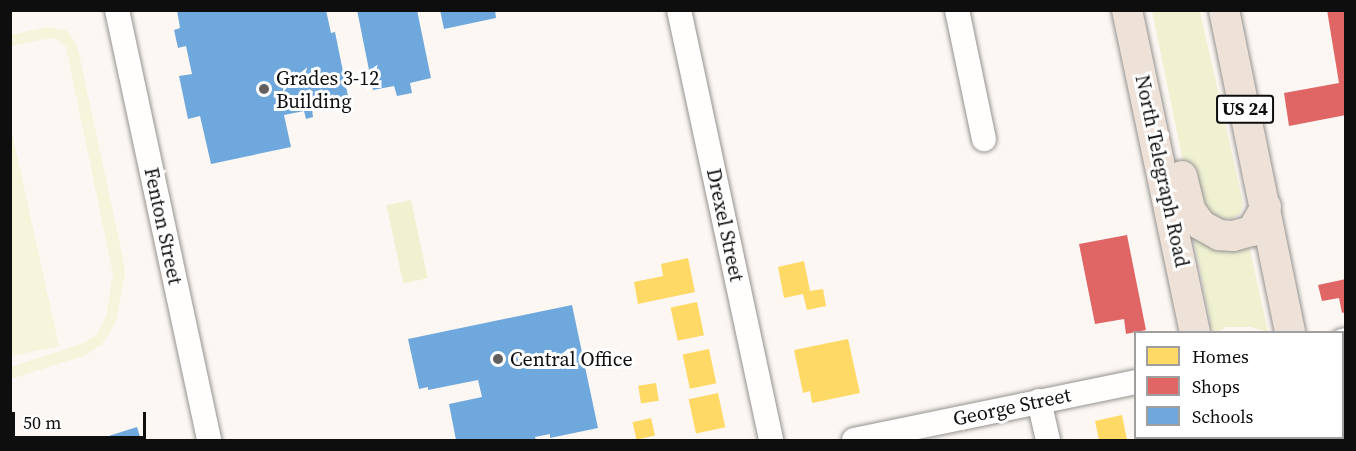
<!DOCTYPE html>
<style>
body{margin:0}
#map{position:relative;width:1356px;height:451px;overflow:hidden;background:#fcf7f2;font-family:"Source Serif 4",serif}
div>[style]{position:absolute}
.green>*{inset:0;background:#eff1d1;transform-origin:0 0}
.pitch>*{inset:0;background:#f6f4db}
.homes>*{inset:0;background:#ffd966;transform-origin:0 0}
.shops>*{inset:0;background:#e06666}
.schools>*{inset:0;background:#6fa8dc}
.roads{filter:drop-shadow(0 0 2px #959391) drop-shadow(0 0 2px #959391)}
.minor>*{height:24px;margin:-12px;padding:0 12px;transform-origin:12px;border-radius:12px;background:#fffefd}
.major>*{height:30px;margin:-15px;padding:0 15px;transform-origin:15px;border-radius:15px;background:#ede1d8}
.dots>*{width:16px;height:16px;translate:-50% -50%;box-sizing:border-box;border:3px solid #fff;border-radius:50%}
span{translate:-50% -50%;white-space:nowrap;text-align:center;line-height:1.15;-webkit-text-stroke:6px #fff;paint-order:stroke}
.shield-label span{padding:2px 4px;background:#fff;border:2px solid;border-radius:4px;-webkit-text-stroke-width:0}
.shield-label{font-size:18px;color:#0e0e0e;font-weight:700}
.poi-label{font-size:20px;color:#0e0e0e}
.left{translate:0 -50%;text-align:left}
.street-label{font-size:20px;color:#0e0e0e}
.frame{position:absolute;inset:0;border:12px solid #0e0e0e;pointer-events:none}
.legend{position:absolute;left:1134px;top:331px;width:210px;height:108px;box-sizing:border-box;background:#fff;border:2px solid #9f9f9f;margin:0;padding:8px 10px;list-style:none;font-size:18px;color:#0e0e0e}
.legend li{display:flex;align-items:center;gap:12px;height:30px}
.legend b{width:30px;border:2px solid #9f9f9f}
.scale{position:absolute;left:12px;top:412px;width:134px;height:27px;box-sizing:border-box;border:3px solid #0e0e0e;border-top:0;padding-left:8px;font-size:18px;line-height:21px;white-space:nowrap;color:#0e0e0e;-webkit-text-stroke:4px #fff;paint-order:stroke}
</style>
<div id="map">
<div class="green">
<div style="clip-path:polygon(1152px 11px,1200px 11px,1243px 203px,1240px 214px,1232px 219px,1210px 217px,1189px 191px)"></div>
<div style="left:411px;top:200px;width:80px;height:25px;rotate:78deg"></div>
<div style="clip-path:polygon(1194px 240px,1219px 248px,1249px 245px,1268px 332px,1250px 327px,1226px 327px,1218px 332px,1212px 331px)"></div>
</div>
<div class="pitch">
<div style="clip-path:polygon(48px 27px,67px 31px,77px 45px,124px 263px,125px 275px,115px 324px,102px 344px,86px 355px,11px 379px,11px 367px,84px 343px,97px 334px,106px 317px,113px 274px,66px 47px,60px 41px,51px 38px,11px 46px,11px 35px)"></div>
<div style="clip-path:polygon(10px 124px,59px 346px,11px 356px,10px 356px)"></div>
</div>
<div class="homes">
<div style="clip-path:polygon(688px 258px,695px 292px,638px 304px,634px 282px,663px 276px,661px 264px)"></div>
<div style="clip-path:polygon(804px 261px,810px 291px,823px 289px,826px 306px,807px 310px,803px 294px,784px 298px,778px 267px)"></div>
<div style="left:697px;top:302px;width:34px;height:27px;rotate:78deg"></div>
<div style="clip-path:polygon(848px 339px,860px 393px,812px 403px,810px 391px,803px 393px,794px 350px)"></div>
<div style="left:709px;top:349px;width:35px;height:27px;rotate:78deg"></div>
<div style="left:656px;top:383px;width:18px;height:18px;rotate:81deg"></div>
<div style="left:718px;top:393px;width:35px;height:30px;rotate:78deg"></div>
<div style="clip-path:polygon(1122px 415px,1127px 440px,1099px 440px,1095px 421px)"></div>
<div style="left:651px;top:418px;width:18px;height:19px;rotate:77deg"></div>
</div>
<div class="shops">
<div style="clip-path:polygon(1327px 10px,1346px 10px,1346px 115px,1289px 126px,1284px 93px,1339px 83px)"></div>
<div style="clip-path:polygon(1127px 235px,1146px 330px,1126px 334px,1124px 319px,1095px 324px,1079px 244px)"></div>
<div style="clip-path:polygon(1346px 279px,1346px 312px,1342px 313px,1339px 298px,1322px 301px,1318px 285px)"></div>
</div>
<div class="schools">
<div style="clip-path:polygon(177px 10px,326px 10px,331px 33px,335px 32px,349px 101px,312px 109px,313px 117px,306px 119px,304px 111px,284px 115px,291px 147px,211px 164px,200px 116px,188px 119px,179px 76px,192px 74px,186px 46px,178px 48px,174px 30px,180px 28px)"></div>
<div style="clip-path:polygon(357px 10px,417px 10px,431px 78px,410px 83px,412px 93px,397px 96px,394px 86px,373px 90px)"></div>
<div style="clip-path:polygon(440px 10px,495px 10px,496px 18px,444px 29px)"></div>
<div style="clip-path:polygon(572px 305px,598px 428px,550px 438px,550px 434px,535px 437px,536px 440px,456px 440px,449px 404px,482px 397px,478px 380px,428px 390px,428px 387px,419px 389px,408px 339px)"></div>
<div style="clip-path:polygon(137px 427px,141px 440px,96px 440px)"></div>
</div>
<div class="roads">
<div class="minor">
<div style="left:117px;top:10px;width:440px;rotate:77.9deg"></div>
<div style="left:679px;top:10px;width:440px;rotate:77.9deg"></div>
<div style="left:957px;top:10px;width:132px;rotate:78.2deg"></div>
<div style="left:1342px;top:341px;width:4px;rotate:-14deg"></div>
<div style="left:1039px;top:401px;width:40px;rotate:77deg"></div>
<div style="left:854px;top:440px;width:288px;rotate:-11.6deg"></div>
</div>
<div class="major">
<div style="left:1127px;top:10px;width:329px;rotate:78.1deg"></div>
<div style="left:1224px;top:10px;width:329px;rotate:78.4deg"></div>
<div style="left:1182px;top:176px;width:36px;rotate:76deg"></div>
<div style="left:1191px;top:211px;width:17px;rotate:54deg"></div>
<div style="left:1201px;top:225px;width:21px;rotate:29deg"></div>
<div style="left:1219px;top:235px;width:14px;rotate:4deg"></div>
<div style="left:1233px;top:236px;width:20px;rotate:-15deg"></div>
<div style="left:1252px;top:231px;width:28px;rotate:-60deg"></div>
<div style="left:1217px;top:438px;width:2px;rotate:63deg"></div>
<div style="left:1289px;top:438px;width:2px;rotate:63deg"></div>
<div style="left:1313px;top:438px;width:2px;rotate:90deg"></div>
</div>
</div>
<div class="dots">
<div style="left:264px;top:89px;background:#61605e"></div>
<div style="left:498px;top:359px;background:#61605e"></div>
</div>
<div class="shield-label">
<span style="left:1245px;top:109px">US 24</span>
</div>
<div class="poi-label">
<span class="left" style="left:276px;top:90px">Grades 3-12<br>Building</span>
<span class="left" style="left:510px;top:359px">Central Office</span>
</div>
<div class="street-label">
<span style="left:1162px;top:171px;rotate:78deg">North Telegraph Road</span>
<span style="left:725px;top:225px;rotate:78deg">Drexel Street</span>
<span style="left:163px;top:226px;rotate:78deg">Fenton Street</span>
<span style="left:1012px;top:407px;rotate:-12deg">George Street</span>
</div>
<div class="frame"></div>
<ul class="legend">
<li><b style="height:16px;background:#ffd966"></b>Homes</li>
<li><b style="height:16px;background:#e06666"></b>Shops</li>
<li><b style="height:16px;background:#6fa8dc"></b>Schools</li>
</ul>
<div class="scale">50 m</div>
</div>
